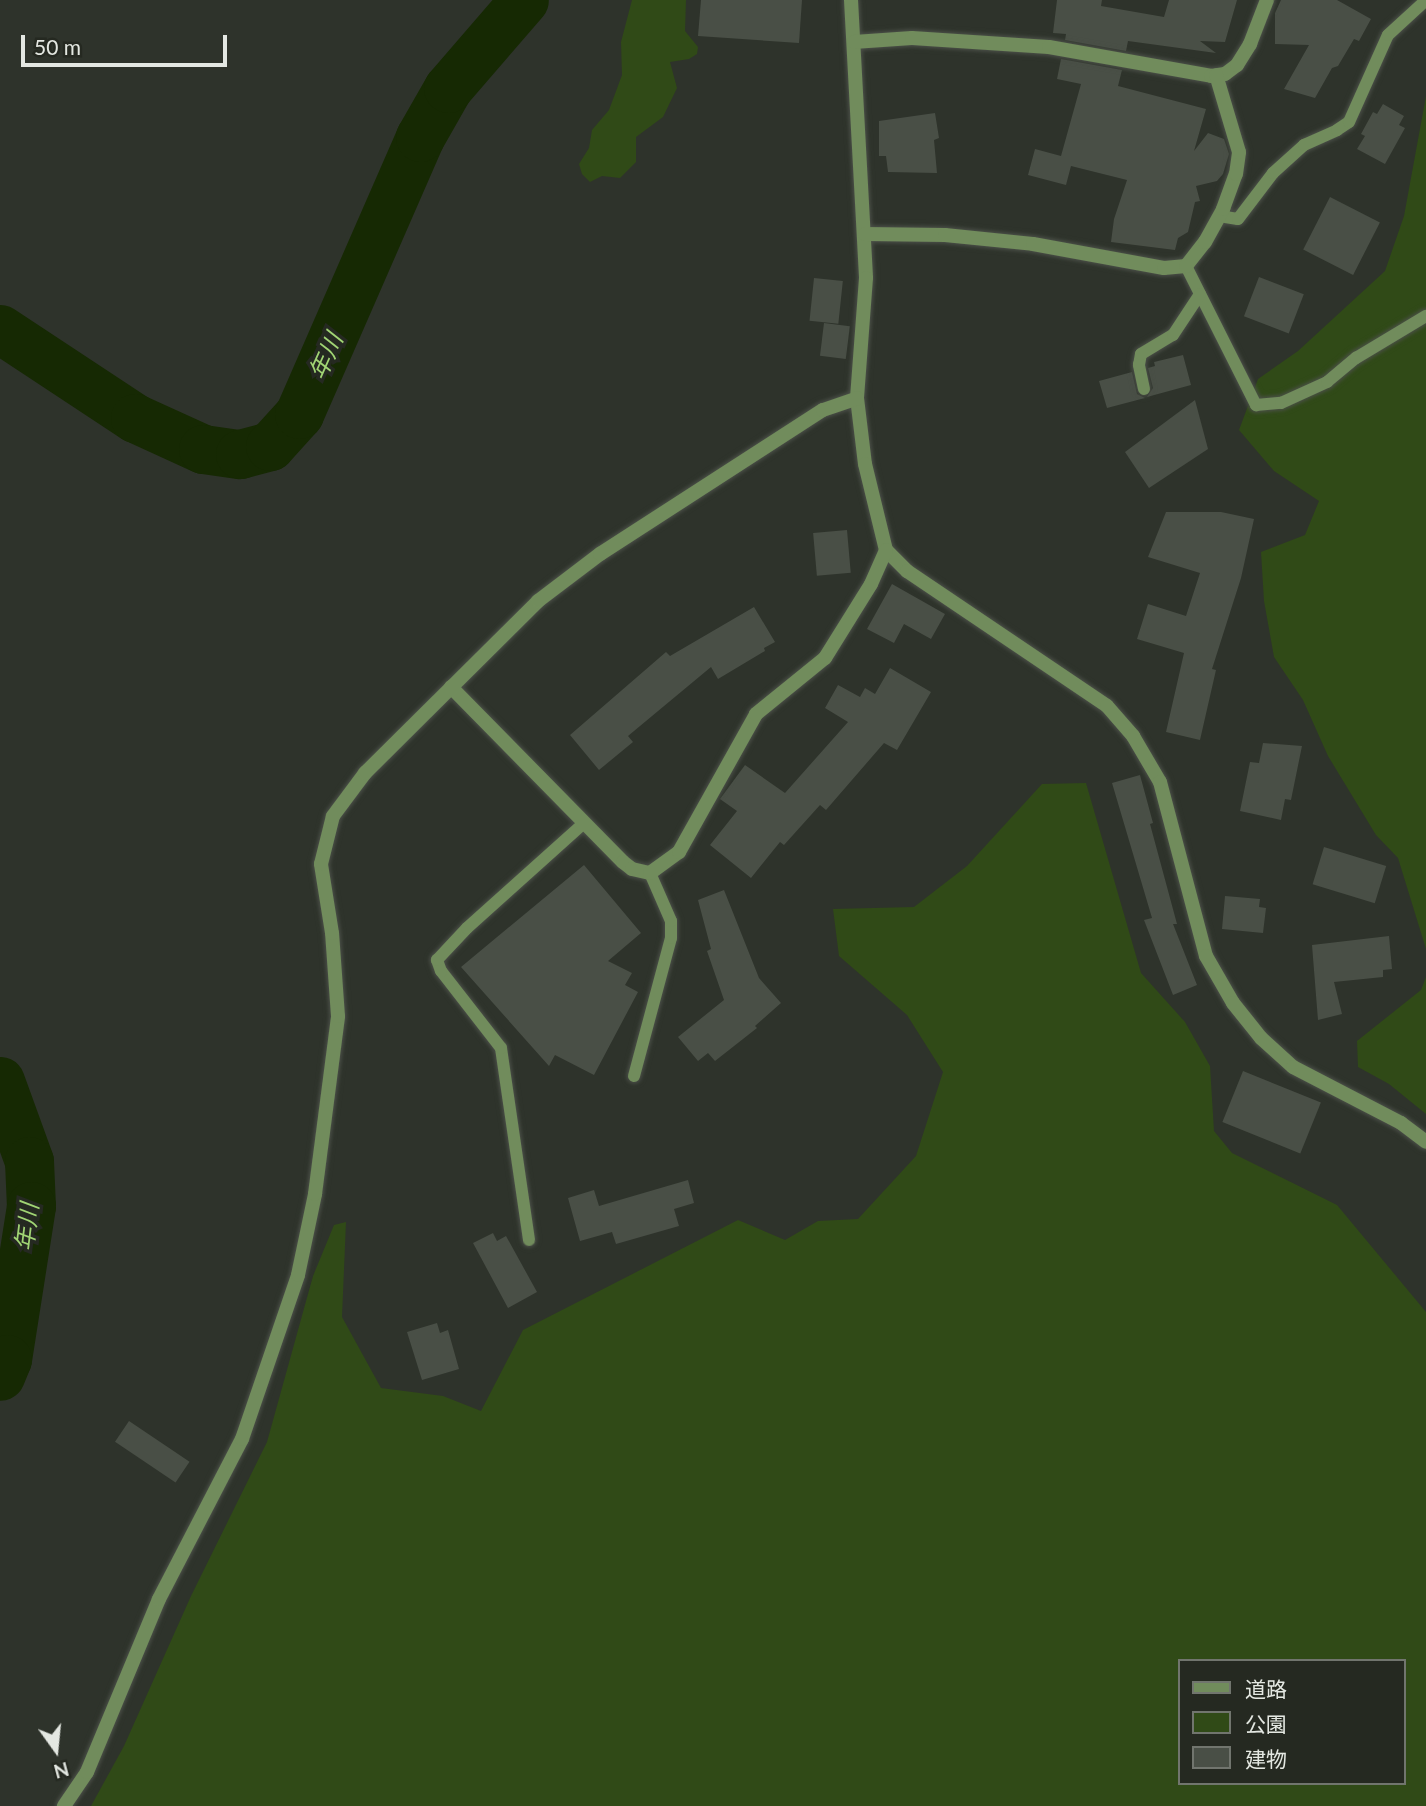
<!DOCTYPE html>
<meta charset="utf-8">
<style>
body{margin:0}
#map{position:relative;width:1426px;height:1806px;overflow:hidden;background:#2e332b;font-family:Lato,"Noto Sans JP",sans-serif}
div>[style]{position:absolute}
.green>*{inset:0;background:#304a17}
.river>*{height:49px;margin:-24.5px;padding:0 24.5px;transform-origin:24.5px;border-radius:24.5px;background:#162903}
.building>*{inset:0;background:#494f46;transform-origin:0 0}
.roads{filter:drop-shadow(0 0 2px #4b5048) drop-shadow(0 0 2px #4b5048)}
.service>*{height:12px;margin:-6px;padding:0 6px;transform-origin:6px;border-radius:6px;background:#718c5c}
.minor>*{height:14px;margin:-7px;padding:0 7px;transform-origin:7px;border-radius:7px;background:#718c5c}
span{translate:-50% -50%;white-space:nowrap;text-align:center;line-height:1.15;-webkit-text-stroke:7px #252921;paint-order:stroke}
.water-label{font-size:24px;color:#a1d574;font-style:italic}
.legend{position:absolute;left:1178px;top:1659px;width:228px;height:126px;box-sizing:border-box;background:#252921;border:2px solid #71756e;margin:0;padding:9px 12px;list-style:none;font-size:21px;color:#e4e8e2}
.legend li{display:flex;align-items:center;gap:14px;height:35px}
.legend b{width:35px;border:2px solid #71756e}
.north{position:absolute;left:21px;top:1715px;width:70px;height:70px;-webkit-text-stroke:5px #252921;paint-order:stroke;rotate:165deg;font-size:19px;font-weight:700;line-height:28px;text-align:center;color:#e4e8e2}
.north::after{content:'';display:block;margin:auto;width:24px;height:32px;background:#e4e8e2;clip-path:polygon(50% 0,100% 100%,50% 72%,0 100%)}
.scale{position:absolute;left:21px;top:35px;width:206px;height:32px;box-sizing:border-box;border:4px solid #e4e8e2;border-top:0;padding-left:9px;font-size:21px;line-height:24px;white-space:nowrap;color:#e4e8e2;-webkit-text-stroke:5px #252921;paint-order:stroke}
</style>
<div id="map">
<div class="green">
<div style="clip-path:polygon(632px 0,686px 0,685px 31px,698px 47px,697px 54px,689px 59px,670px 62px,677px 88px,663px 117px,636px 137px,636px 162px,620px 178px,602px 176px,590px 182px,582px 174px,579px 164px,589px 148px,592px 130px,609px 110px,622px 75px,621px 42px)"></div>
<div style="clip-path:polygon(1426px 96px,1426px 949px,1398px 858px,1376px 835px,1328px 756px,1303px 700px,1274px 657px,1264px 601px,1261px 552px,1305px 535px,1319px 501px,1274px 471px,1239px 430px,1258px 379px,1298px 351px,1385px 271px,1404px 216px)"></div>
<div style="clip-path:polygon(evenodd,1086px 783px,1141px 973px,1185px 1022px,1210px 1066px,1214px 1131px,1232px 1153px,1337px 1205px,1426px 1312px,1426px 1806px,91px 1806px,124px 1746px,191px 1596px,267px 1442px,313px 1276px,334px 1225px,346px 1222px,342px 1317px,381px 1388px,443px 1396px,481px 1411px,523px 1330px,738px 1220px,785px 1240px,818px 1221px,858px 1219px,916px 1156px,943px 1072px,907px 1015px,839px 956px,833px 909px,914px 907px,967px 866px,1042px 784px,1086px 783px,1179px 1661px,1403px 1661px,1403px 1783px,1179px 1783px,1179px 1661px)"></div>
<div style="clip-path:polygon(1426px 977px,1426px 1114px,1389px 1084px,1358px 1067px,1357px 1041px,1421px 990px)"></div>
</div>
<div class="river">
<div style="left:0;top:329px;width:162px;rotate:33.4deg"></div>
<div style="left:135px;top:418px;width:75px;rotate:24.5deg"></div>
<div style="left:203px;top:449px;width:37px;rotate:8deg"></div>
<div style="left:240px;top:454px;width:31px;rotate:-15deg"></div>
<div style="left:270px;top:446px;width:43px;rotate:-47.8deg"></div>
<div style="left:299px;top:414px;width:302px;rotate:-66.4deg"></div>
<div style="left:420px;top:137px;width:56px;rotate:-60.3deg"></div>
<div style="left:448px;top:88px;width:116px;rotate:-49.2deg"></div>
<div style="left:0;top:1081px;width:85px;rotate:70.1deg"></div>
<div style="left:29px;top:1161px;width:45px;rotate:87.5deg"></div>
<div style="left:31px;top:1206px;width:155px;rotate:98.9deg"></div>
<div style="left:7px;top:1359px;width:18px;rotate:112deg"></div>
</div>
<div class="building">
<div style="clip-path:polygon(701px 0,802px 0,799px 43px,698px 36px)"></div>
<div style="clip-path:polygon(1057px 0,1102px 0,1101px 6px,1164px 17px,1169px 0,1237px 0,1225px 42px,1200px 41px,1216px 53px,1128px 41px,1126px 51px,1065px 40px,1066px 34px,1053px 33px)"></div>
<div style="clip-path:polygon(1281px 0,1337px 0,1371px 19px,1359px 41px,1354px 39px,1338px 66px,1332px 68px,1315px 98px,1284px 89px,1309px 45px,1275px 44px,1275px 13px)"></div>
<div style="clip-path:polygon(1061px 59px,1122px 70px,1118px 86px,1206px 109px,1194px 151px,1208px 133px,1224px 139px,1229px 154px,1223px 174px,1217px 181px,1196px 186px,1200px 201px,1195px 202px,1188px 232px,1178px 238px,1175px 250px,1111px 242px,1114px 219px,1127px 180px,1071px 166px,1066px 185px,1028px 175px,1035px 149px,1061px 156px,1081px 84px,1057px 79px)"></div>
<div style="clip-path:polygon(1383px 104px,1404px 116px,1399px 125px,1405px 128px,1385px 164px,1357px 149px,1365px 136px,1361px 134px,1373px 112px,1377px 114px)"></div>
<div style="clip-path:polygon(935px 113px,939px 138px,934px 140px,937px 173px,888px 172px,886px 156px,879px 156px,879px 121px)"></div>
<div style="left:1330px;top:197px;width:56px;height:59px;rotate:27deg"></div>
<div style="left:1259px;top:277px;width:48px;height:42px;rotate:21deg"></div>
<div style="left:814px;top:278px;width:29px;height:43px;rotate:6deg"></div>
<div style="left:824px;top:323px;width:26px;height:33px;rotate:7deg"></div>
<div style="clip-path:polygon(1183px 355px,1191px 385px,1147px 397px,1153px 388px,1148px 368px,1155px 366px,1154px 362px)"></div>
<div style="clip-path:polygon(1132px 372px,1137px 394px,1145px 398px,1107px 408px,1099px 381px)"></div>
<div style="clip-path:polygon(1195px 400px,1208px 449px,1149px 488px,1125px 452px)"></div>
<div style="clip-path:polygon(1166px 512px,1221px 512px,1254px 519px,1241px 578px,1212px 669px,1216px 670px,1200px 740px,1166px 732px,1184px 653px,1137px 639px,1148px 604px,1186px 616px,1200px 573px,1148px 557px)"></div>
<div style="left:847px;top:530px;width:43px;height:34px;rotate:85deg"></div>
<div style="clip-path:polygon(892px 584px,945px 614px,931px 639px,904px 624px,894px 643px,867px 629px)"></div>
<div style="clip-path:polygon(754px 607px,775px 642px,764px 648px,765px 651px,718px 679px,711px 667px,628px 736px,633px 742px,599px 770px,570px 735px,666px 652px,670px 656px)"></div>
<div style="clip-path:polygon(890px 668px,931px 692px,897px 750px,884px 743px,826px 810px,820px 805px,784px 845px,780px 842px,751px 878px,710px 845px,737px 811px,720px 799px,745px 765px,785px 793px,848px 722px,825px 708px,838px 685px,860px 697px,865px 688px,875px 694px)"></div>
<div style="clip-path:polygon(1263px 743px,1302px 746px,1291px 800px,1285px 799px,1281px 820px,1240px 811px,1250px 762px,1259px 763px)"></div>
<div style="clip-path:polygon(1140px 775px,1153px 823px,1150px 824px,1177px 924px,1173px 924px,1197px 985px,1173px 995px,1144px 920px,1152px 918px,1112px 783px)"></div>
<div style="left:1324px;top:847px;width:65px;height:39px;rotate:17deg"></div>
<div style="clip-path:polygon(584px 865px,641px 933px,608px 961px,632px 973px,625px 985px,638px 992px,594px 1075px,555px 1055px,549px 1066px,461px 967px)"></div>
<div style="clip-path:polygon(724px 890px,759px 978px,781px 1003px,755px 1026px,757px 1028px,715px 1061px,708px 1053px,698px 1061px,678px 1037px,724px 1000px,707px 951px,711px 949px,698px 900px)"></div>
<div style="clip-path:polygon(1225px 896px,1260px 899px,1259px 907px,1266px 908px,1263px 933px,1222px 929px)"></div>
<div style="clip-path:polygon(1389px 936px,1392px 969px,1383px 970px,1383px 977px,1334px 982px,1342px 1014px,1318px 1020px,1312px 945px)"></div>
<div style="left:1243px;top:1071px;width:84px;height:55px;rotate:22deg"></div>
<div style="clip-path:polygon(688px 1180px,694px 1203px,674px 1209px,679px 1226px,616px 1244px,612px 1232px,580px 1241px,568px 1198px,594px 1190px,599px 1206px)"></div>
<div style="clip-path:polygon(493px 1233px,497px 1241px,506px 1236px,537px 1292px,508px 1308px,473px 1243px)"></div>
<div style="clip-path:polygon(437px 1323px,440px 1333px,448px 1330px,459px 1369px,422px 1380px,407px 1332px)"></div>
<div style="left:129px;top:1421px;width:73px;height:25px;rotate:34deg"></div>
</div>
<div class="roads">
<div class="service">
<div style="left:1219px;top:216px;width:19px;rotate:9deg"></div>
<div style="left:1238px;top:219px;width:58px;rotate:-52.7deg"></div>
<div style="left:1273px;top:173px;width:42px;rotate:-42.1deg"></div>
<div style="left:1304px;top:145px;width:36px;rotate:-24deg"></div>
<div style="left:1337px;top:130px;width:14px;rotate:-34deg"></div>
<div style="left:1349px;top:122px;width:95px;rotate:-65.9deg"></div>
<div style="left:1388px;top:35px;width:52px;rotate:-42.6deg"></div>
<div style="left:1186px;top:266px;width:156px;rotate:63.3deg"></div>
<div style="left:1256px;top:405px;width:25px;rotate:-5deg"></div>
<div style="left:1281px;top:403px;width:51px;rotate:-24.5deg"></div>
<div style="left:1327px;top:382px;width:38px;rotate:-40deg"></div>
<div style="left:1356px;top:358px;width:82px;rotate:-31deg"></div>
<div style="left:1144px;top:389px;width:25px;rotate:-102deg"></div>
<div style="left:1139px;top:365px;width:11px;rotate:-80deg"></div>
<div style="left:1141px;top:354px;width:37px;rotate:-31deg"></div>
<div style="left:1173px;top:335px;width:49px;rotate:-56.6deg"></div>
<div style="left:634px;top:1076px;width:143px;rotate:-75deg"></div>
<div style="left:671px;top:938px;width:17px;rotate:-90deg"></div>
<div style="left:671px;top:921px;width:52px;rotate:-113.6deg"></div>
<div style="left:529px;top:1240px;width:194px;rotate:-98.3deg"></div>
<div style="left:501px;top:1048px;width:98px;rotate:-127.9deg"></div>
<div style="left:441px;top:971px;width:12px;rotate:-110deg"></div>
<div style="left:437px;top:960px;width:44px;rotate:-46.8deg"></div>
<div style="left:467px;top:928px;width:157px;rotate:-41.9deg"></div>
</div>
<div class="minor">
<div style="left:851px;top:0;width:278px;rotate:86.9deg"></div>
<div style="left:866px;top:278px;width:120px;rotate:94.3deg"></div>
<div style="left:857px;top:398px;width:66px;rotate:83.1deg"></div>
<div style="left:865px;top:464px;width:89px;rotate:76.3deg"></div>
<div style="left:886px;top:550px;width:30px;rotate:45deg"></div>
<div style="left:907px;top:571px;width:241px;rotate:34deg"></div>
<div style="left:1107px;top:706px;width:40px;rotate:49deg"></div>
<div style="left:1133px;top:736px;width:53px;rotate:59.6deg"></div>
<div style="left:1160px;top:782px;width:180px;rotate:75.2deg"></div>
<div style="left:1206px;top:956px;width:54px;rotate:60.1deg"></div>
<div style="left:1233px;top:1003px;width:45px;rotate:51.3deg"></div>
<div style="left:1261px;top:1038px;width:43px;rotate:42.2deg"></div>
<div style="left:1293px;top:1067px;width:122px;rotate:27.4deg"></div>
<div style="left:1401px;top:1123px;width:31px;rotate:37deg"></div>
<div style="left:854px;top:42px;width:58px;rotate:-3.9deg"></div>
<div style="left:912px;top:38px;width:137px;rotate:3.8deg"></div>
<div style="left:1049px;top:47px;width:165px;rotate:10.1deg"></div>
<div style="left:1211px;top:76px;width:14px;rotate:-8deg"></div>
<div style="left:1225px;top:74px;width:15px;rotate:-37deg"></div>
<div style="left:1237px;top:65px;width:25px;rotate:-58deg"></div>
<div style="left:1250px;top:44px;width:47px;rotate:-68.9deg"></div>
<div style="left:865px;top:234px;width:80px;rotate:0.7deg"></div>
<div style="left:945px;top:235px;width:88px;rotate:5.8deg"></div>
<div style="left:1033px;top:244px;width:133px;rotate:10.4deg"></div>
<div style="left:1164px;top:268px;width:22px;rotate:-5deg"></div>
<div style="left:1186px;top:266px;width:31px;rotate:-52deg"></div>
<div style="left:1205px;top:242px;width:38px;rotate:-61deg"></div>
<div style="left:1223px;top:209px;width:37px;rotate:-70deg"></div>
<div style="left:1236px;top:174px;width:22px;rotate:-82deg"></div>
<div style="left:1239px;top:152px;width:80px;rotate:-106.6deg"></div>
<div style="left:451px;top:687px;width:245px;rotate:45.5deg"></div>
<div style="left:623px;top:862px;width:11px;rotate:38deg"></div>
<div style="left:632px;top:869px;width:18px;rotate:13deg"></div>
<div style="left:650px;top:873px;width:36px;rotate:-36deg"></div>
<div style="left:679px;top:852px;width:158px;rotate:-60.8deg"></div>
<div style="left:756px;top:714px;width:89px;rotate:-39.1deg"></div>
<div style="left:825px;top:658px;width:87px;rotate:-58.1deg"></div>
<div style="left:871px;top:584px;width:37px;rotate:-66deg"></div>
<div style="left:64px;top:1806px;width:41px;rotate:-55.9deg"></div>
<div style="left:87px;top:1772px;width:187px;rotate:-67.4deg"></div>
<div style="left:159px;top:1599px;width:180px;rotate:-62.6deg"></div>
<div style="left:242px;top:1439px;width:173px;rotate:-71.1deg"></div>
<div style="left:298px;top:1275px;width:83px;rotate:-78.1deg"></div>
<div style="left:315px;top:1194px;width:179px;rotate:-82.6deg"></div>
<div style="left:338px;top:1016px;width:83px;rotate:-94.1deg"></div>
<div style="left:332px;top:933px;width:70px;rotate:-99.1deg"></div>
<div style="left:321px;top:864px;width:49px;rotate:-76deg"></div>
<div style="left:333px;top:816px;width:54px;rotate:-53.3deg"></div>
<div style="left:365px;top:773px;width:244px;rotate:-44.8deg"></div>
<div style="left:538px;top:601px;width:78px;rotate:-37.2deg"></div>
<div style="left:600px;top:554px;width:265px;rotate:-32.9deg"></div>
<div style="left:823px;top:410px;width:36px;rotate:-19deg"></div>
</div>
</div>
<div class="water-label">
<span style="left:325px;top:356px;rotate:-66deg">年川</span>
<span style="left:26px;top:1227px;rotate:-83deg">年川</span>
</div>
<ul class="legend">
<li><b style="height:9px;background:#718c5c"></b>道路</li>
<li><b style="height:19px;background:#304a17"></b>公園</li>
<li><b style="height:19px;background:#494f46"></b>建物</li>
</ul>
<div class="north">N</div>
<div class="scale">50 m</div>
</div>
